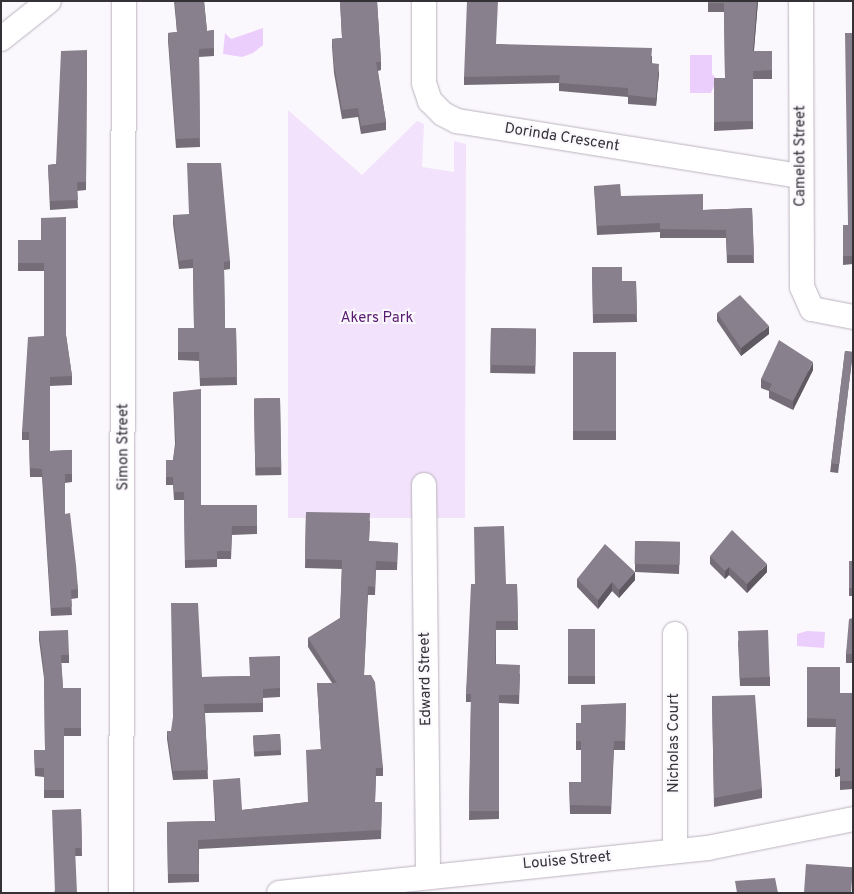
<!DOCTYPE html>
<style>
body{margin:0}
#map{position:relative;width:854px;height:894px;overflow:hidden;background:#fbf8fd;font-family:Overpass,sans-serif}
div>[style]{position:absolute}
.green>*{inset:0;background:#f2e2fb}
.water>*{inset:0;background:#eccefc}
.roads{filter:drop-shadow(0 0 1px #bbb2bf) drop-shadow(0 0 1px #bbb2bf)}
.street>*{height:24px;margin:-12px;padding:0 12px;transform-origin:12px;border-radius:12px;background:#fff}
.wall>*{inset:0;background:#756e78;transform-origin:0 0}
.shaded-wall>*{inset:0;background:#5f5a62}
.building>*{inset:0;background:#88808c;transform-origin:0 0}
span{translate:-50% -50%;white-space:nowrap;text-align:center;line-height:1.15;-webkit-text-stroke:4px #fbf8fd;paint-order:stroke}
.street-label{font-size:15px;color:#353237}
.park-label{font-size:15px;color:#5a1b73}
.frame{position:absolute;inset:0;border:2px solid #353237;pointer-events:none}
</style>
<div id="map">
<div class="green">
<div style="clip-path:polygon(288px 110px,362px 175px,417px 121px,424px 124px,422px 167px,454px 172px,454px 141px,466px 144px,465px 518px,288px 518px)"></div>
</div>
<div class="water">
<div style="clip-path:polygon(263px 28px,263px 45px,253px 53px,242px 57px,223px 54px,225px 33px,231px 39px)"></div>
<div style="clip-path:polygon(690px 55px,712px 55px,712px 74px,717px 79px,711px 93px,690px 93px)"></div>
<div style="clip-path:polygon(807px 631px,825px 632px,824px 648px,797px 646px,797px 634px)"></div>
</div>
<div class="roads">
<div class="street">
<div style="left:424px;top:1px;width:82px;rotate:90deg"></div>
<div style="left:424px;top:83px;width:19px;rotate:72deg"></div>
<div style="left:430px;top:101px;width:18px;rotate:45deg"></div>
<div style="left:443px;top:114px;width:16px;rotate:27deg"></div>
<div style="left:457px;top:121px;width:347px;rotate:9.1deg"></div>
<div style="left:801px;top:1px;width:286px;rotate:89.8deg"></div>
<div style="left:802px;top:287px;width:24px;rotate:66deg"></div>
<div style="left:812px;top:309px;width:42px;rotate:11deg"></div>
<div style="left:1px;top:39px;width:61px;rotate:-38.4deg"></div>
<div style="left:424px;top:485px;width:389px;rotate:89.4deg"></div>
<div style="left:675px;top:634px;width:217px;rotate:90deg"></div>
<div style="left:121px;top:893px;width:892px;rotate:-89.81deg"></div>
<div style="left:279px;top:893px;width:431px;rotate:-6deg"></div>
<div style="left:708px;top:848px;width:148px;rotate:-11.3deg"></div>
</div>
</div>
<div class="wall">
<div style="clip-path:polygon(174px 1px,204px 1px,207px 31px,214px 30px,214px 56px,199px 57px,200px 147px,176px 148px,168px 41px,168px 33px,177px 32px)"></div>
<div style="clip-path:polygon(340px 1px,377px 1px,381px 62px,381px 70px,378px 71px,386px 122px,386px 130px,361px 134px,358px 117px,342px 119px,334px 73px,332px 47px,332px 39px,342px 38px)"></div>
<div style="clip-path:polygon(708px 1px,758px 1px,754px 51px,772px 51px,772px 79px,753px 79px,753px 129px,714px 131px,714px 78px,725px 78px,724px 12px,708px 12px)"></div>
<div style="clip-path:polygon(853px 33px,853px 264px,843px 265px,843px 225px,848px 225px)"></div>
<div style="clip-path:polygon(497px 44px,652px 56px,652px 63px,659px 72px,656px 106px,628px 104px,628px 97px,559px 91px,559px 83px,464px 85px,464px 77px)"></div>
<div style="clip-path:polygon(87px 50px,86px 190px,77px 191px,78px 208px,50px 210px,48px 165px,56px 164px)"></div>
<div style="clip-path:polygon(594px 186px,621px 196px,703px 210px,752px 208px,754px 263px,727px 263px,726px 238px,660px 238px,660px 232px,597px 235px)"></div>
<div style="clip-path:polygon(173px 215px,230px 261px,230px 269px,224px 270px,225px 328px,236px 328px,237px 385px,200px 386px,199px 361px,178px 360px,178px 328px,194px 328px,193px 268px,179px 269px,173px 224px)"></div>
<div style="clip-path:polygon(18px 240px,41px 240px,66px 335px,72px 376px,72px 385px,50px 386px,50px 451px,72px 450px,72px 482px,65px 483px,65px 514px,78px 589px,78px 598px,71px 599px,72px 615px,51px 616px,42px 477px,30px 477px,29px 440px,22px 440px,22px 432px,44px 336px,44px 271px,18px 271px)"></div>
<div style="clip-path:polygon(592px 267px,622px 281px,636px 281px,637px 322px,593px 323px)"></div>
<div style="clip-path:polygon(717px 313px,769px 334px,741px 356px,717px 321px)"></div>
<div style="left:491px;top:328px;width:45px;height:45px;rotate:1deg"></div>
<div style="left:845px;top:351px;width:8px;height:122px;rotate:7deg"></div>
<div style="left:573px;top:352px;width:43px;height:88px"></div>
<div style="clip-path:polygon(813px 370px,793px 410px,769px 398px,769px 391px,761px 388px,761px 379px)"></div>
<div style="clip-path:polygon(173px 392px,201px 505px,257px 505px,257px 534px,232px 535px,231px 559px,217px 559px,217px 567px,185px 568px,184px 500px,174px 500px,173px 485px,166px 485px,166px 460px,173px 460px,175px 444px)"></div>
<div style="left:280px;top:398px;width:77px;height:26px;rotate:89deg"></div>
<div style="clip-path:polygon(306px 512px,370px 521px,369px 541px,398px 543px,397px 570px,376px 570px,375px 595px,368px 595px,364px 675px,383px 768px,383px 776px,376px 776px,375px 802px,382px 802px,381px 839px,199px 849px,199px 882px,168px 883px,167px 822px,215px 821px,213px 780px,242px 810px,308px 802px,321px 749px,317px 683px,332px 683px,308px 647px,308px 638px,340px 618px,342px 569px,305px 568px)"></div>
<div style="clip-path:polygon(635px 541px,680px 542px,679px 574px,635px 572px,635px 580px,619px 598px,612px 591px,598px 609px,577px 587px,577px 579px,635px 572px)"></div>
<div style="clip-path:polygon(710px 556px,767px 572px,747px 593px,729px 575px,725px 579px,710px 564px)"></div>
<div style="left:849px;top:561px;width:4px;height:35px"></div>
<div style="clip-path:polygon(475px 584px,517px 584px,518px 630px,496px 630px,496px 664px,520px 674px,519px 704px,499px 703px,499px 819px,469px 820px,471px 702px,466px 702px,466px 694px)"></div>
<div style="clip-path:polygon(853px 618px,853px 663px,846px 663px,846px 654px)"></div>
<div style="left:595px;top:629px;width:55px;height:27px;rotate:90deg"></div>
<div style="clip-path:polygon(39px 631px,69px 655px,69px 663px,61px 663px,63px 688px,81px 688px,81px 736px,64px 736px,64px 798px,44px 798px,44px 777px,35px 776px,34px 750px,45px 750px,44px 678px,39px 640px)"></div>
<div style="clip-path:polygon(738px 640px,770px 677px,770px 686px,740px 686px)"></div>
<div style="clip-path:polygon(280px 656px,280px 697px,263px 698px,263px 712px,205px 713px,208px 779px,173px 780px,167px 739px,167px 731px,171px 731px,202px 677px,250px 676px)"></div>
<div style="clip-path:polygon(807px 667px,840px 693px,853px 693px,853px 789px,840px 790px,840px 776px,835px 777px,836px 727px,807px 727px)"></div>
<div style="clip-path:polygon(712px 696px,762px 789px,762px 798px,714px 807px)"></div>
<div style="clip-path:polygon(626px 703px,625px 750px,614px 750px,611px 814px,570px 814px,569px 782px,581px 782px,581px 750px,576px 750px,576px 731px,581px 723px)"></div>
<div style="left:280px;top:734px;width:21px;height:27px;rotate:87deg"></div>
<div style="clip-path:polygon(81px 809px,82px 856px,75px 856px,54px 893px)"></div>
</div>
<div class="shaded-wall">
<div style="clip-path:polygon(757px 1px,758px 1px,753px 60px,753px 51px)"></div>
<div style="clip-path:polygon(659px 64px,659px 72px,656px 106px,656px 98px)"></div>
<div style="clip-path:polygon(769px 326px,769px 334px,741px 356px,741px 348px)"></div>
<div style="clip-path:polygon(813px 362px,813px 370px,793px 410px,793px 401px)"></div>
<div style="clip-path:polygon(767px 564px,767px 572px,747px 593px,747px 584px)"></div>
<div style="clip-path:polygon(729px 567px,729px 575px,725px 579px,725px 571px)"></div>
<div style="clip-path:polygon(635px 572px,635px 580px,619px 598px,619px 590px)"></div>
<div style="clip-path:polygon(612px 582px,612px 591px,598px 609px,598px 600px)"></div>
<div style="clip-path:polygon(840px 768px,840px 776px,835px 777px,835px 769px)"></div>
</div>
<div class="building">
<div style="clip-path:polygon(175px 1px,204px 1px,207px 31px,214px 30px,214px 48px,199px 49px,200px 138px,176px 139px,168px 33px,177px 32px)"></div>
<div style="clip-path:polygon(340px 1px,377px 1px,381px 62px,376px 62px,386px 122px,361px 126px,358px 108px,342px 110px,334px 64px,332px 39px,342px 38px)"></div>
<div style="clip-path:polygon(467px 1px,498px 1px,496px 44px,652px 48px,651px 63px,659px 64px,656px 98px,628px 95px,628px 88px,559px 83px,560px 75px,464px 77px)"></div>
<div style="clip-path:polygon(708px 1px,757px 1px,753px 51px,772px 51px,772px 70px,753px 71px,753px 121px,714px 122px,714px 78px,725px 78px,724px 3px,708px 3px)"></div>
<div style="clip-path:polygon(845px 33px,853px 33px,853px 256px,843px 256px,843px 225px,848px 225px)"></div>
<div style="clip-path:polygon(87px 50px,86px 182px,77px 182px,78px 200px,50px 201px,48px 165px,56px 164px,61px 51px)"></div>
<div style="clip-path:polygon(187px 163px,221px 163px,230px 261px,224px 262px,225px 328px,236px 328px,237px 377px,200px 378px,199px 352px,178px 352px,178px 328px,194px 328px,193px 259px,179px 261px,173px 215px,189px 214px)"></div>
<div style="clip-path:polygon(620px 184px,621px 196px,703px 194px,703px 210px,752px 208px,754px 255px,727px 255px,726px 230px,660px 229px,660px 223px,597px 226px,594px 186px)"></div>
<div style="clip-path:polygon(66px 217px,66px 335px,72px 376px,50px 377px,50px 451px,72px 450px,72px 474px,65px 474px,65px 514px,70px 513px,76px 565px,78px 589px,71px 590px,72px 607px,51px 608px,42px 469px,30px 468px,29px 432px,22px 432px,28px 337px,44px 336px,44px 263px,18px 263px,18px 240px,41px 240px,41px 218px)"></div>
<div style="clip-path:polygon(592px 267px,622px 267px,622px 281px,636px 281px,637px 314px,593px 314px)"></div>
<div style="clip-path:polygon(740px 295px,769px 326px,741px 348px,717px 313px)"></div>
<div style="left:491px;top:328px;width:45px;height:37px;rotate:1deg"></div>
<div style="clip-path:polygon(779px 340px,813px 362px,793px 401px,769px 390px,772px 384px,761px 379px)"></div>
<div style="left:845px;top:351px;width:8px;height:113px;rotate:7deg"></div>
<div style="left:573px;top:352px;width:43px;height:79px"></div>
<div style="clip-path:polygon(201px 389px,201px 505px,257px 505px,257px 526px,232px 526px,231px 551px,217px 551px,217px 559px,185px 560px,184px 492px,174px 492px,173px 477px,166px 477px,166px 460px,173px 460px,176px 442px,173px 392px)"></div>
<div style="left:280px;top:398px;width:69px;height:26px;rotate:89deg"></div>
<div style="clip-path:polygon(306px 512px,370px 513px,369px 541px,398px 543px,397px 562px,376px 561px,375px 587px,368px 586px,364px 675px,371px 675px,375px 682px,383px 768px,376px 768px,375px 802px,382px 802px,381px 830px,198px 840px,199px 874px,168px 874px,167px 822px,216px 821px,213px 780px,240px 778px,242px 810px,308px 802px,306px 750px,321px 749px,317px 683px,337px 683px,308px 638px,340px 618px,342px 560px,305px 559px)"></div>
<div style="clip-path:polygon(504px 526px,506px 584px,517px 584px,518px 621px,496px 621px,495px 664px,520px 665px,519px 695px,499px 695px,499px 811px,469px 811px,471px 694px,466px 694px,471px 584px,475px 584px,474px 527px)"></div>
<div style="clip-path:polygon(732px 530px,767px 564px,747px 584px,729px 567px,725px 571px,710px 556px)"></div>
<div style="left:635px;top:541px;width:45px;height:23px;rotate:1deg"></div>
<div style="clip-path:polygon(605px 544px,635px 572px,619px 590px,612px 582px,598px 600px,577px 579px)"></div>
<div style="left:849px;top:561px;width:4px;height:27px"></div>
<div style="clip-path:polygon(171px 603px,198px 603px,202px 677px,250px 676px,249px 657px,280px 656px,280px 688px,263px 689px,263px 703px,204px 704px,208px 770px,173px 771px,167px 731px,171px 731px,173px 717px)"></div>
<div style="clip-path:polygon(853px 618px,853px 654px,846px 654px,849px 619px)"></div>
<div style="left:595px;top:629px;width:47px;height:27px;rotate:90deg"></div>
<div style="clip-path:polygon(68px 630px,69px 655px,61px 655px,63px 688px,81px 688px,81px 728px,64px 728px,64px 790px,44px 790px,44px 768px,35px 768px,34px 750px,45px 750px,44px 670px,39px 631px)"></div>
<div style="left:768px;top:630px;width:47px;height:30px;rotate:88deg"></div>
<div style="clip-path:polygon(807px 667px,840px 667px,840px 693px,853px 693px,853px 781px,840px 781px,840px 768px,835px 769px,836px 719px,807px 718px)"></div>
<div style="clip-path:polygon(755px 695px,762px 789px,714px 798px,712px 696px)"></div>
<div style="clip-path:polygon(626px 703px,625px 741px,614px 741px,611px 806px,570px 805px,569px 782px,581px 782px,581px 741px,576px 741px,576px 723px,581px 723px,581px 705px)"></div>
<div style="left:280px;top:734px;width:16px;height:27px;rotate:86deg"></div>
<div style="clip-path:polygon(81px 809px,82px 848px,75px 848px,77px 893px,55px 893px,52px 810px)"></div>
<div style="left:806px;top:864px;width:47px;height:29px;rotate:4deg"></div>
<div style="clip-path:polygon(775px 878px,778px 893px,737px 893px,735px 881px)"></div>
</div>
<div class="street-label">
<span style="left:562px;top:138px;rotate:9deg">Dorinda Crescent</span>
<span style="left:801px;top:156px;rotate:-90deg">Camelot Street</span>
<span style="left:124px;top:447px;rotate:-90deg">Simon Street</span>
<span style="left:426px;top:679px;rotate:-91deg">Edward Street</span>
<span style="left:675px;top:743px;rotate:-90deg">Nicholas Court</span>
<span style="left:567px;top:861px;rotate:-5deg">Louise Street</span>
</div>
<div class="park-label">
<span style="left:377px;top:319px">Akers Park</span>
</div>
<div class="frame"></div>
</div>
